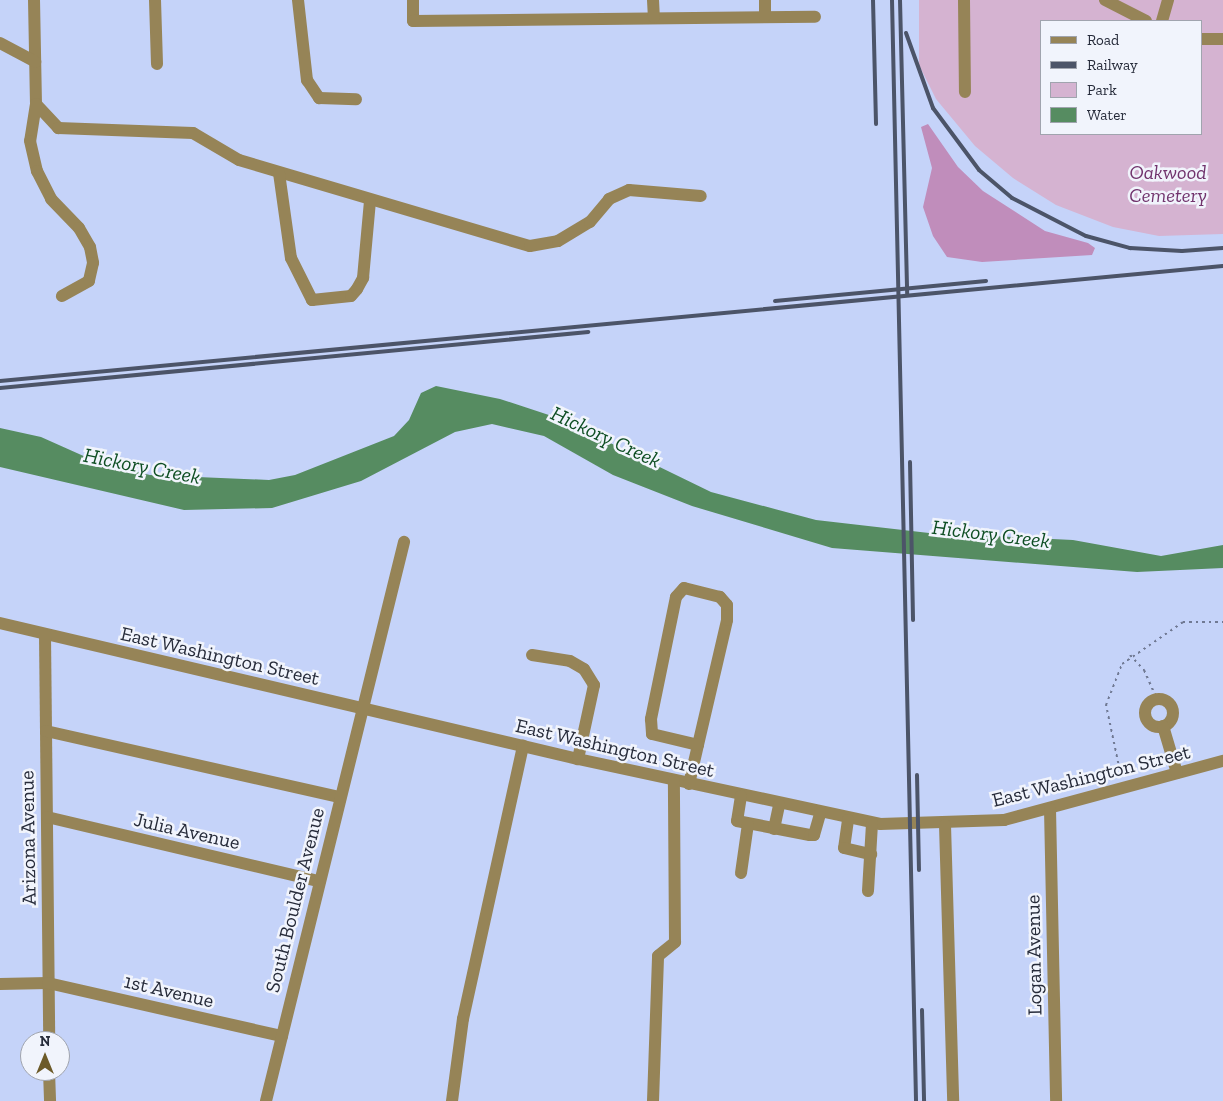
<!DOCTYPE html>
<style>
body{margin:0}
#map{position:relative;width:1223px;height:1101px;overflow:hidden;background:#c5d3f9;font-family:"Zilla Slab",serif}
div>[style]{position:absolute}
.green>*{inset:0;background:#d5b3d1}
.forest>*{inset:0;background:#c08dbb}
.water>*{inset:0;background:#568c61}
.path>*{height:2px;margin-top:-1px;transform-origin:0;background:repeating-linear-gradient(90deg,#707993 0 2.5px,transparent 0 6.5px)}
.minor>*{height:12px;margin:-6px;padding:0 6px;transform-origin:6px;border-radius:6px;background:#968457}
.minor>.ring{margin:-6px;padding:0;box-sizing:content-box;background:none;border:12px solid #968457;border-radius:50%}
.rail>*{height:4px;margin:-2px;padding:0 2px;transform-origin:2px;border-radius:2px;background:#4c5468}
span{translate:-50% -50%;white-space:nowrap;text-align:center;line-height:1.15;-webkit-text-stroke:5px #f1f4fc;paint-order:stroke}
.park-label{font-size:20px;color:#71336d;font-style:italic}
.street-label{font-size:20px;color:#262b3a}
.water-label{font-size:21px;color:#0e4e23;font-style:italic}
.legend{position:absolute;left:1040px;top:20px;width:162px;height:115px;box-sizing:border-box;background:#f1f4fc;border:1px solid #a0a4ae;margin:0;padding:6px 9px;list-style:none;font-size:15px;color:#262b3a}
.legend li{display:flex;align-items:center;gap:10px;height:25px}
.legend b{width:25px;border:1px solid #a0a4ae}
.north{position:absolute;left:20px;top:1031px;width:50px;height:50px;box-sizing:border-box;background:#f1f4fc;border:1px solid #a0a4ae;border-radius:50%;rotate:0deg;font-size:14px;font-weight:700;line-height:20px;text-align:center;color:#262b3a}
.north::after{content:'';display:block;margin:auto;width:18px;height:22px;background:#6d5b29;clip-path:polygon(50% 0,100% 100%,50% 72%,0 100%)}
</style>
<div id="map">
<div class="green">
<div style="clip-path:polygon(evenodd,919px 0,1223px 0,1223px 234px,1159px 236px,1113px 227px,1056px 205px,1013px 178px,975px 146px,936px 99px,919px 65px,919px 0,1042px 21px,1202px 21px,1202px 134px,1042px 134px,1042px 21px)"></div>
</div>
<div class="forest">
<div style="clip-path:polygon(928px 124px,958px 167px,983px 191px,1045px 231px,1088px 243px,1095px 248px,1092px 255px,982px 262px,947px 257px,933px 236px,923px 207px,932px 168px,921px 127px)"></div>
</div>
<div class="water">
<div style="clip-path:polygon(436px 386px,500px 399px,561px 419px,711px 492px,816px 520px,929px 533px,1073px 540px,1161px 556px,1223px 545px,1223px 568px,1137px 572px,832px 548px,692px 506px,613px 475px,544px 436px,492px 424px,455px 432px,361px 481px,272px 508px,184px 510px,0 467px,0 428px,41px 437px,97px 462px,150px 475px,269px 480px,295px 475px,394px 436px,409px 420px,421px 393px)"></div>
</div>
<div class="path">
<div style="left:1130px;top:655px;width:21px;rotate:47deg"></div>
<div style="left:1144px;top:670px;width:32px;rotate:66deg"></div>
<div style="left:1121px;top:776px;width:73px;rotate:-101.9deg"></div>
<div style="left:1106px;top:705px;width:44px;rotate:-68.7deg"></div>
<div style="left:1122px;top:664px;width:74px;rotate:-34.5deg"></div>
<div style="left:1183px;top:622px;width:40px"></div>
</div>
<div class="minor">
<div style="left:34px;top:0;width:104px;rotate:88.9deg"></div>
<div style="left:36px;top:104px;width:37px;rotate:99deg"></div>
<div style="left:30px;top:141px;width:31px;rotate:77deg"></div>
<div style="left:37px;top:171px;width:31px;rotate:63deg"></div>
<div style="left:51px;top:199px;width:40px;rotate:46deg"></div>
<div style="left:79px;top:228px;width:22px;rotate:60deg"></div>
<div style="left:90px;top:247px;width:16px;rotate:79deg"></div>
<div style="left:93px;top:263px;width:18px;rotate:103deg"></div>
<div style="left:89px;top:281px;width:31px;rotate:151deg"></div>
<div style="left:155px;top:0;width:64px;rotate:88.2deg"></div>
<div style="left:298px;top:0;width:81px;rotate:83.6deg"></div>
<div style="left:307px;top:80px;width:22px;rotate:56deg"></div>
<div style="left:319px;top:98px;width:37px;rotate:2deg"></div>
<div style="left:413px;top:0;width:21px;rotate:90deg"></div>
<div style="left:413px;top:21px;width:402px;rotate:-0.6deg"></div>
<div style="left:653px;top:0;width:17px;rotate:87deg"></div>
<div style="left:765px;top:0;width:16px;rotate:90deg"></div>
<div style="left:964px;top:0;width:92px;rotate:89.4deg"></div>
<div style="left:1105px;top:0;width:46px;rotate:27.1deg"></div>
<div style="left:1162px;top:21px;width:22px;rotate:-74deg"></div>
<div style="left:1202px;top:39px;width:21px"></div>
<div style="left:0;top:43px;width:40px;rotate:28deg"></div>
<div style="left:36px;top:104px;width:33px;rotate:47deg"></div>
<div style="left:58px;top:128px;width:135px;rotate:2.1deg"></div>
<div style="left:193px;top:133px;width:53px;rotate:30.4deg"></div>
<div style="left:239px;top:160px;width:303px;rotate:16.5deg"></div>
<div style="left:530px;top:246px;width:28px;rotate:-10deg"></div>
<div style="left:558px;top:241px;width:37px;rotate:-31deg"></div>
<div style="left:590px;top:222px;width:30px;rotate:-50deg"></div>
<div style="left:609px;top:199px;width:22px;rotate:-24deg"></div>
<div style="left:629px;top:190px;width:72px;rotate:4.8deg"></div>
<div style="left:279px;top:173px;width:86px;rotate:82deg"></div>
<div style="left:291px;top:258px;width:47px;rotate:63.4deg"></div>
<div style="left:312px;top:300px;width:39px;rotate:-6deg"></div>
<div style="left:351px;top:296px;width:9px;rotate:-49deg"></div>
<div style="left:357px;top:289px;width:13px;rotate:-61deg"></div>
<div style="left:363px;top:278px;width:77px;rotate:-84.8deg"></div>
<div style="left:0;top:623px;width:594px;rotate:13.24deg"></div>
<div style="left:578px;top:759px;width:309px;rotate:12.1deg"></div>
<div style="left:880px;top:824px;width:124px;rotate:-1.8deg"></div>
<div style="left:1004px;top:820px;width:227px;rotate:-15.1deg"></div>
<div style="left:45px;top:635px;width:406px;rotate:89.4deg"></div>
<div style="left:532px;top:655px;width:38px;rotate:9deg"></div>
<div style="left:570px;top:661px;width:16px;rotate:30deg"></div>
<div style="left:584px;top:669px;width:19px;rotate:58deg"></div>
<div style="left:594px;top:685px;width:76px;rotate:102.2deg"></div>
<div class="ring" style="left:1145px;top:699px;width:16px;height:16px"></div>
<div style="left:1163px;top:726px;width:49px;rotate:73.4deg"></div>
<div style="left:46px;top:731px;width:301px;rotate:12.7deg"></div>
<div style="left:689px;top:784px;width:40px;rotate:-77deg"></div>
<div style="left:698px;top:745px;width:128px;rotate:-76.9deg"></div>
<div style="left:727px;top:620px;width:15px;rotate:-90deg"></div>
<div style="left:727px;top:605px;width:11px;rotate:-131deg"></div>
<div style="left:720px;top:597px;width:37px;rotate:-166deg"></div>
<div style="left:684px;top:588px;width:12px;rotate:132deg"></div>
<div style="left:676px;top:597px;width:125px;rotate:101.6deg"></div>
<div style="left:651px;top:719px;width:15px;rotate:86deg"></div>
<div style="left:652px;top:734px;width:47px;rotate:13.4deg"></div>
<div style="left:741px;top:796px;width:25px;rotate:99deg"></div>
<div style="left:737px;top:821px;width:74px;rotate:10.9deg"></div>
<div style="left:810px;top:835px;width:4px"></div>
<div style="left:814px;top:835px;width:22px;rotate:-74deg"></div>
<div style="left:1050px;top:809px;width:292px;rotate:88.8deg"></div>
<div style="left:47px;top:817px;width:278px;rotate:13.3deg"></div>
<div style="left:848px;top:820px;width:28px;rotate:98deg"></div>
<div style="left:844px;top:848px;width:28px;rotate:13deg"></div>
<div style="left:945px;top:825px;width:276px;rotate:88.3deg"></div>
<div style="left:774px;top:829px;width:25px;rotate:-78deg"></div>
<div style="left:741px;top:873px;width:49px;rotate:-81.9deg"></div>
<div style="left:868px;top:891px;width:68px;rotate:-86.6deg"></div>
<div style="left:0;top:984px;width:48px;rotate:-1.2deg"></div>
<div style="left:48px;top:983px;width:240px;rotate:12.8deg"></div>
<div style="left:49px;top:1071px;width:30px;rotate:88deg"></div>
<div style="left:266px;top:1101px;width:576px;rotate:-76.13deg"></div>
<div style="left:452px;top:1101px;width:83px;rotate:-82.4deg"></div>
<div style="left:463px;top:1019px;width:280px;rotate:-77.6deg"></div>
<div style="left:653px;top:1101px;width:145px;rotate:-88deg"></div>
<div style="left:658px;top:956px;width:22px;rotate:-39deg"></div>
<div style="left:675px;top:942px;width:161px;rotate:-90.4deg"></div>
</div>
<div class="rail">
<div style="left:873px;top:0;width:124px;rotate:88.6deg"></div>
<div style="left:892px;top:0;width:1101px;rotate:88.75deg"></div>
<div style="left:900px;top:0;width:295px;rotate:88.6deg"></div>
<div style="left:906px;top:33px;width:80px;rotate:70.2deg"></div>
<div style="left:933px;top:108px;width:77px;rotate:53.4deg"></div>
<div style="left:979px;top:170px;width:43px;rotate:40.3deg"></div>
<div style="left:1012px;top:198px;width:83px;rotate:27.2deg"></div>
<div style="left:1086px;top:236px;width:46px;rotate:15.3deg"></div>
<div style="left:1130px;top:248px;width:52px;rotate:3.3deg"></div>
<div style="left:1182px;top:251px;width:41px;rotate:-4.2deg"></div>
<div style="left:775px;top:301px;width:212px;rotate:-5.4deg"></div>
<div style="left:0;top:381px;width:1228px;rotate:-5.37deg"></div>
<div style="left:0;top:388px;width:591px;rotate:-5.44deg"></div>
<div style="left:910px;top:462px;width:158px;rotate:88.9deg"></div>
<div style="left:917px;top:775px;width:95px;rotate:88.8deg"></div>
<div style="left:922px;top:1010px;width:91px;rotate:88.7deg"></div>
</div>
<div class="park-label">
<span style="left:1168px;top:184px">Oakwood<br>Cemetery</span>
</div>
<div class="street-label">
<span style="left:220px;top:656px;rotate:13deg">East Washington Street</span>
<span style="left:615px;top:748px;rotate:13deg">East Washington Street</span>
<span style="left:1091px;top:776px;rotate:-14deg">East Washington Street</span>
<span style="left:187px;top:831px;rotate:13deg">Julia Avenue</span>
<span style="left:28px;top:838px;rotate:-91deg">Arizona Avenue</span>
<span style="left:295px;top:900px;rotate:-76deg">South Boulder Avenue</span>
<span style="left:1034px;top:955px;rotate:-91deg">Logan Avenue</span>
<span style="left:169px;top:991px;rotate:13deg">1st Avenue</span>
</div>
<div class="water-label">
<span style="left:606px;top:437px;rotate:25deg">Hickory Creek</span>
<span style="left:142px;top:466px;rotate:11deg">Hickory Creek</span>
<span style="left:991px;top:534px;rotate:7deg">Hickory Creek</span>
</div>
<ul class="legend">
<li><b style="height:6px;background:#968457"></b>Road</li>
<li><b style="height:6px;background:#4c5468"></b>Railway</li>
<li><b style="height:14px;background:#d5b3d1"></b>Park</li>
<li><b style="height:14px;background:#568c61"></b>Water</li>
</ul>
<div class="north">N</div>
</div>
